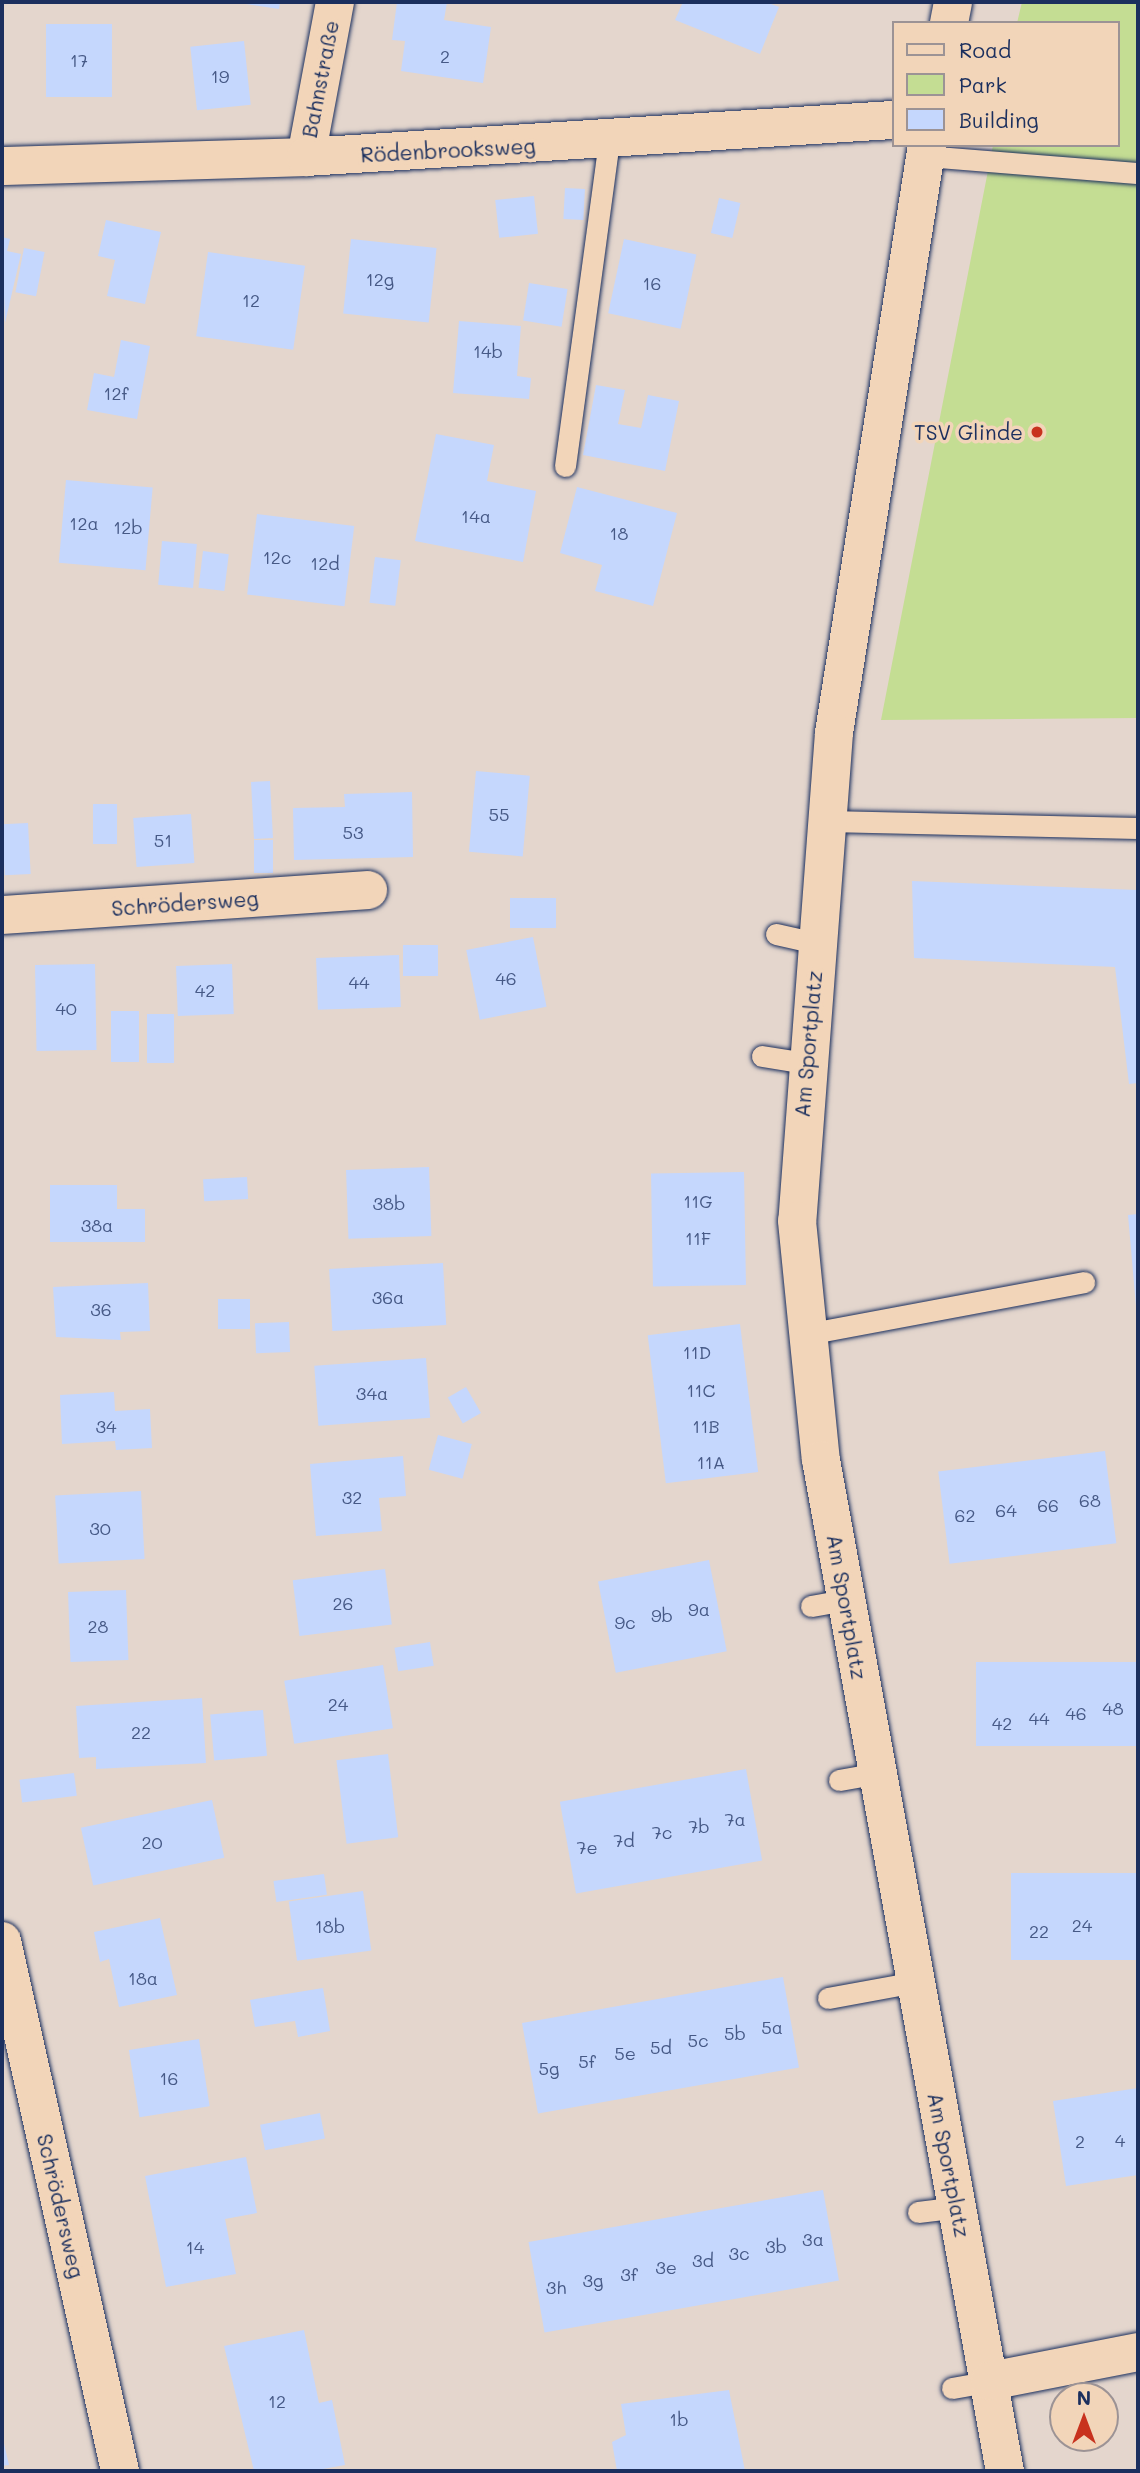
<!DOCTYPE html>
<meta charset="utf-8">
<style>
body{margin:0}
#map{position:relative;width:1140px;height:2473px;overflow:hidden;background:#e4d6cd;font-family:Mali,sans-serif}
div>[style]{position:absolute}
.green>*{inset:0;background:#c4dd93}
.building>*{inset:0;background:#c5d7fd;transform-origin:0 0}
.roads{filter:drop-shadow(0 0 2px #1b2f5e) drop-shadow(0 0 2px #1b2f5e)}
.lane>*{height:21px;margin:-10.5px;padding:0 10.5px;transform-origin:10.5px;border-radius:10.5px;background:#f2d5b9}
.street>*{height:38px;margin:-19px;padding:0 19px;transform-origin:19px;border-radius:19px;background:#f2d5b9}
.dots>*{width:19px;height:19px;translate:-50% -50%;box-sizing:border-box;border:4px solid #f2d5b9;border-radius:50%}
span{translate:-50% -50%;white-space:nowrap;text-align:center;line-height:1.15;-webkit-text-stroke:7px #f2d5b9;paint-order:stroke}
.number-label{font-size:18px;color:#465986}
.number-label span{-webkit-text-stroke-width:0}
.street-label{font-size:21px;color:#1b2f5e}
.poi-label{font-size:21px;color:#1b2f5e}
.right{translate:-100% -50%;text-align:right}
.frame{position:absolute;inset:0;border:4px solid #1b2f5e;pointer-events:none}
.legend{position:absolute;left:892px;top:21px;width:228px;height:126px;box-sizing:border-box;background:#f2d5b9;border:2px solid #9c9395;margin:0;padding:9px 12px;list-style:none;font-size:21px;color:#1b2f5e}
.legend li{display:flex;align-items:center;gap:14px;height:35px}
.legend b{width:35px;border:2px solid #9c9395}
.north{position:absolute;left:1049px;top:2382px;width:70px;height:70px;box-sizing:border-box;background:#f2d5b9;border:2px solid #9c9395;border-radius:50%;rotate:0deg;font-size:19px;font-weight:700;line-height:28px;text-align:center;color:#1b2f5e}
.north::after{content:'';display:block;margin:auto;width:24px;height:32px;background:#c8321e;clip-path:polygon(50% 0,100% 100%,50% 72%,0 100%)}
</style>
<div id="map">
<div class="green">
<div style="clip-path:polygon(1022px 2px,1138px 2px,1138px 718px,881px 720px,993px 145px,1117px 145px,1117px 23px,1017px 23px)"></div>
</div>
<div class="building">
<div style="clip-path:polygon(232px 2px,280px 2px,279px 9px)"></div>
<div style="clip-path:polygon(397px 2px,447px 2px,444px 20px,491px 27px,483px 83px,401px 71px,405px 41px,392px 40px)"></div>
<div style="clip-path:polygon(683px 2px,766px 2px,779px 7px,760px 54px,675px 20px)"></div>
<div style="left:46px;top:24px;width:66px;height:73px"></div>
<div style="left:244px;top:41px;width:64px;height:54px;rotate:84deg"></div>
<div style="left:565px;top:188px;width:20px;height:31px;rotate:3deg"></div>
<div style="left:534px;top:196px;width:38px;height:39px;rotate:84deg"></div>
<div style="left:719px;top:198px;width:22px;height:36px;rotate:13deg"></div>
<div style="clip-path:polygon(106px 220px,161px 232px,145px 304px,107px 296px,115px 260px,98px 256px)"></div>
<div style="clip-path:polygon(2px 237px,10px 239px,7px 251px,21px 254px,5px 323px)"></div>
<div style="left:351px;top:239px;width:86px;height:75px;rotate:6deg"></div>
<div style="left:624px;top:239px;width:74px;height:76px;rotate:12deg"></div>
<div style="left:24px;top:248px;width:21px;height:45px;rotate:11deg"></div>
<div style="left:208px;top:252px;width:98px;height:85px;rotate:8deg"></div>
<div style="left:529px;top:283px;width:39px;height:38px;rotate:9deg"></div>
<div style="clip-path:polygon(459px 321px,521px 326px,517px 376px,531px 378px,529px 399px,453px 393px)"></div>
<div style="clip-path:polygon(121px 340px,150px 346px,137px 419px,87px 410px,94px 373px,114px 377px)"></div>
<div style="clip-path:polygon(596px 385px,625px 390px,618px 424px,641px 428px,648px 395px,679px 401px,665px 471px,583px 455px)"></div>
<div style="clip-path:polygon(436px 434px,494px 445px,487px 481px,536px 491px,523px 562px,415px 541px)"></div>
<div style="left:66px;top:480px;width:87px;height:83px;rotate:5deg"></div>
<div style="clip-path:polygon(577px 487px,677px 513px,653px 606px,595px 591px,602px 565px,560px 553px)"></div>
<div style="left:257px;top:514px;width:98px;height:81px;rotate:7deg"></div>
<div style="left:162px;top:541px;width:35px;height:44px;rotate:5deg"></div>
<div style="left:203px;top:551px;width:26px;height:37px;rotate:7deg"></div>
<div style="left:375px;top:557px;width:26px;height:46px;rotate:7deg"></div>
<div style="left:476px;top:771px;width:54px;height:81px;rotate:5deg"></div>
<div style="left:270px;top:781px;width:57px;height:19px;rotate:87deg"></div>
<div style="clip-path:polygon(412px 792px,413px 857px,294px 860px,293px 808px,345px 807px,344px 794px)"></div>
<div style="left:93px;top:804px;width:24px;height:40px"></div>
<div style="left:191px;top:814px;width:49px;height:58px;rotate:86deg"></div>
<div style="left:28px;top:823px;width:51px;height:26px;rotate:87deg"></div>
<div style="left:254px;top:840px;width:19px;height:33px"></div>
<div style="clip-path:polygon(912px 881px,1138px 890px,1138px 1083px,1129px 1084px,1115px 967px,914px 958px)"></div>
<div style="left:510px;top:898px;width:46px;height:30px"></div>
<div style="left:533px;top:937px;width:71px;height:68px;rotate:79deg"></div>
<div style="left:438px;top:945px;width:31px;height:35px;rotate:90deg"></div>
<div style="left:399px;top:955px;width:52px;height:83px;rotate:88deg"></div>
<div style="left:95px;top:964px;width:86px;height:60px;rotate:89deg"></div>
<div style="left:232px;top:964px;width:50px;height:56px;rotate:88deg"></div>
<div style="left:111px;top:1011px;width:28px;height:51px"></div>
<div style="left:147px;top:1014px;width:27px;height:49px"></div>
<div style="left:429px;top:1167px;width:69px;height:83px;rotate:88deg"></div>
<div style="left:744px;top:1172px;width:113px;height:93px;rotate:89deg"></div>
<div style="left:247px;top:1177px;width:22px;height:44px;rotate:87deg"></div>
<div style="clip-path:polygon(50px 1185px,117px 1185px,117px 1209px,145px 1209px,145px 1242px,50px 1242px)"></div>
<div style="clip-path:polygon(1138px 1214px,1138px 1306px,1136px 1306px,1128px 1215px)"></div>
<div style="left:443px;top:1263px;width:62px;height:114px;rotate:87deg"></div>
<div style="clip-path:polygon(148px 1283px,150px 1331px,120px 1332px,121px 1340px,56px 1337px,53px 1287px)"></div>
<div style="left:250px;top:1299px;width:30px;height:32px;rotate:90deg"></div>
<div style="left:289px;top:1322px;width:30px;height:34px;rotate:88deg"></div>
<div style="left:740px;top:1324px;width:149px;height:93px;rotate:83deg"></div>
<div style="left:426px;top:1358px;width:60px;height:112px;rotate:86deg"></div>
<div style="left:466px;top:1387px;width:30px;height:21px;rotate:60deg"></div>
<div style="clip-path:polygon(114px 1392px,115px 1411px,150px 1409px,152px 1448px,116px 1450px,115px 1441px,62px 1444px,60px 1395px)"></div>
<div style="left:438px;top:1435px;width:35px;height:36px;rotate:15deg"></div>
<div style="left:1105px;top:1451px;width:93px;height:168px;rotate:83deg"></div>
<div style="clip-path:polygon(403px 1456px,406px 1496px,379px 1498px,382px 1531px,316px 1536px,310px 1464px)"></div>
<div style="left:141px;top:1491px;width:68px;height:86px;rotate:87deg"></div>
<div style="left:709px;top:1560px;width:93px;height:113px;rotate:79deg"></div>
<div style="left:385px;top:1569px;width:56px;height:93px;rotate:83deg"></div>
<div style="left:126px;top:1590px;width:70px;height:58px;rotate:88deg"></div>
<div style="left:430px;top:1642px;width:24px;height:36px;rotate:81deg"></div>
<div style="left:1138px;top:1662px;width:84px;height:162px;rotate:90deg"></div>
<div style="left:383px;top:1665px;width:64px;height:100px;rotate:81deg"></div>
<div style="clip-path:polygon(202px 1698px,206px 1763px,96px 1769px,96px 1757px,79px 1758px,76px 1706px)"></div>
<div style="left:263px;top:1710px;width:46px;height:53px;rotate:85deg"></div>
<div style="left:388px;top:1754px;width:84px;height:52px;rotate:83deg"></div>
<div style="left:746px;top:1769px;width:93px;height:189px;rotate:80deg"></div>
<div style="left:74px;top:1773px;width:23px;height:55px;rotate:83deg"></div>
<div style="left:212px;top:1800px;width:59px;height:134px;rotate:78deg"></div>
<div style="left:1138px;top:1873px;width:87px;height:127px;rotate:90deg"></div>
<div style="left:324px;top:1874px;width:21px;height:51px;rotate:82deg"></div>
<div style="left:363px;top:1891px;width:60px;height:75px;rotate:82deg"></div>
<div style="clip-path:polygon(160px 1918px,177px 1995px,119px 2007px,109px 1959px,100px 1962px,94px 1932px)"></div>
<div style="left:783px;top:1977px;width:92px;height:265px;rotate:80deg"></div>
<div style="clip-path:polygon(323px 1988px,330px 2031px,298px 2037px,295px 2021px,255px 2027px,250px 2000px)"></div>
<div style="left:199px;top:2039px;width:68px;height:71px;rotate:81deg"></div>
<div style="clip-path:polygon(1138px 2088px,1138px 2175px,1066px 2186px,1053px 2101px)"></div>
<div style="left:320px;top:2113px;width:26px;height:61px;rotate:79deg"></div>
<div style="clip-path:polygon(246px 2157px,257px 2213px,225px 2219px,236px 2274px,166px 2287px,145px 2176px)"></div>
<div style="left:823px;top:2190px;width:92px;height:299px;rotate:80deg"></div>
<div style="clip-path:polygon(304px 2330px,319px 2403px,332px 2400px,345px 2465px,312px 2471px,254px 2471px,224px 2346px)"></div>
<div style="clip-path:polygon(729px 2390px,745px 2471px,617px 2471px,612px 2442px,626px 2435px,621px 2404px)"></div>
<div style="clip-path:polygon(2px 2435px,9px 2465px,2px 2466px)"></div>
</div>
<div class="roads">
<div class="lane">
<div style="left:925px;top:156px;width:214px;rotate:4.6deg"></div>
<div style="left:565px;top:466px;width:328px;rotate:-82.3deg"></div>
<div style="left:827px;top:821px;width:311px;rotate:1.3deg"></div>
<div style="left:776px;top:934px;width:41px;rotate:12.7deg"></div>
<div style="left:762px;top:1056px;width:45px;rotate:9deg"></div>
<div style="left:807px;top:1334px;width:282px;rotate:-10.6deg"></div>
<div style="left:811px;top:1606px;width:36px;rotate:-10deg"></div>
<div style="left:839px;top:1780px;width:39px;rotate:-10deg"></div>
<div style="left:828px;top:1998px;width:88px;rotate:-10.4deg"></div>
<div style="left:918px;top:2212px;width:39px;rotate:-7deg"></div>
<div style="left:952px;top:2388px;width:39px;rotate:-10deg"></div>
</div>
<div class="street">
<div style="left:949px;top:23px;width:21px;rotate:-79deg"></div>
<div style="left:927px;top:145px;width:595px;rotate:98.99deg"></div>
<div style="left:834px;top:733px;width:489px;rotate:94.3deg"></div>
<div style="left:797px;top:1221px;width:240px;rotate:84.3deg"></div>
<div style="left:821px;top:1460px;width:1028px;rotate:79.69deg"></div>
<div style="left:306px;top:157px;width:158px;rotate:-79.4deg"></div>
<div style="left:2px;top:166px;width:304px;rotate:-1.7deg"></div>
<div style="left:306px;top:157px;width:588px;rotate:-3.61deg"></div>
<div style="left:2px;top:915px;width:367px;rotate:-3.9deg"></div>
<div style="left:2px;top:1941px;width:543px;rotate:77.45deg"></div>
<div style="left:990px;top:2381px;width:151px;rotate:-11.1deg"></div>
</div>
</div>
<div class="dots">
<div style="left:1037px;top:432px;background:#c8321e"></div>
</div>
<div class="number-label">
<span style="left:445px;top:56px">2</span>
<span style="left:79px;top:60px">17</span>
<span style="left:220px;top:76px">19</span>
<span style="left:380px;top:279px">12g</span>
<span style="left:652px;top:283px">16</span>
<span style="left:251px;top:300px">12</span>
<span style="left:488px;top:351px">14b</span>
<span style="left:116px;top:393px">12f</span>
<span style="left:476px;top:516px">14a</span>
<span style="left:84px;top:523px">12a</span>
<span style="left:128px;top:527px">12b</span>
<span style="left:619px;top:533px">18</span>
<span style="left:277px;top:557px">12c</span>
<span style="left:325px;top:563px">12d</span>
<span style="left:499px;top:814px">55</span>
<span style="left:353px;top:832px">53</span>
<span style="left:163px;top:840px">51</span>
<span style="left:506px;top:978px">46</span>
<span style="left:359px;top:982px">44</span>
<span style="left:205px;top:990px">42</span>
<span style="left:66px;top:1008px">40</span>
<span style="left:698px;top:1201px">11G</span>
<span style="left:389px;top:1203px">38b</span>
<span style="left:97px;top:1225px">38a</span>
<span style="left:698px;top:1238px">11F</span>
<span style="left:388px;top:1297px">36a</span>
<span style="left:101px;top:1309px">36</span>
<span style="left:697px;top:1352px">11D</span>
<span style="left:701px;top:1390px">11C</span>
<span style="left:372px;top:1393px">34a</span>
<span style="left:106px;top:1426px">34</span>
<span style="left:706px;top:1426px">11B</span>
<span style="left:711px;top:1462px">11A</span>
<span style="left:352px;top:1497px">32</span>
<span style="left:1090px;top:1500px">68</span>
<span style="left:1048px;top:1505px">66</span>
<span style="left:1006px;top:1510px">64</span>
<span style="left:965px;top:1515px">62</span>
<span style="left:100px;top:1528px">30</span>
<span style="left:343px;top:1603px">26</span>
<span style="left:699px;top:1609px">9a</span>
<span style="left:662px;top:1615px">9b</span>
<span style="left:625px;top:1622px">9c</span>
<span style="left:98px;top:1626px">28</span>
<span style="left:338px;top:1704px">24</span>
<span style="left:1113px;top:1708px">48</span>
<span style="left:1076px;top:1713px">46</span>
<span style="left:1039px;top:1718px">44</span>
<span style="left:1002px;top:1723px">42</span>
<span style="left:141px;top:1732px">22</span>
<span style="left:735px;top:1819px">7a</span>
<span style="left:699px;top:1826px">7b</span>
<span style="left:662px;top:1832px">7c</span>
<span style="left:624px;top:1840px">7d</span>
<span style="left:152px;top:1842px">20</span>
<span style="left:587px;top:1847px">7e</span>
<span style="left:1082px;top:1925px">24</span>
<span style="left:330px;top:1926px">18b</span>
<span style="left:1039px;top:1931px">22</span>
<span style="left:143px;top:1978px">18a</span>
<span style="left:772px;top:2027px">5a</span>
<span style="left:735px;top:2033px">5b</span>
<span style="left:698px;top:2040px">5c</span>
<span style="left:661px;top:2047px">5d</span>
<span style="left:625px;top:2053px">5e</span>
<span style="left:587px;top:2061px">5f</span>
<span style="left:549px;top:2068px">5g</span>
<span style="left:169px;top:2078px">16</span>
<span style="left:1120px;top:2140px">4</span>
<span style="left:1080px;top:2141px">2</span>
<span style="left:813px;top:2239px">3a</span>
<span style="left:776px;top:2246px">3b</span>
<span style="left:195px;top:2247px">14</span>
<span style="left:739px;top:2253px">3c</span>
<span style="left:703px;top:2260px">3d</span>
<span style="left:666px;top:2267px">3e</span>
<span style="left:629px;top:2274px">3f</span>
<span style="left:593px;top:2280px">3g</span>
<span style="left:556px;top:2287px">3h</span>
<span style="left:277px;top:2401px">12</span>
<span style="left:679px;top:2419px">1b</span>
</div>
<div class="street-label">
<span style="left:320px;top:79px;rotate:-79deg">Bahnstraße</span>
<span style="left:448px;top:150px;rotate:-3deg">Rödenbrooksweg</span>
<span style="left:185px;top:903px;rotate:-4deg">Schrödersweg</span>
<span style="left:808px;top:1044px;rotate:-85deg">Am Sportplatz</span>
<span style="left:847px;top:1607px;rotate:80deg">Am Sportplatz</span>
<span style="left:949px;top:2165px;rotate:79deg">Am Sportplatz</span>
<span style="left:61px;top:2206px;rotate:77deg">Schrödersweg</span>
</div>
<div class="poi-label">
<span class="right" style="left:1023px;top:432px">TSV Glinde</span>
</div>
<div class="frame"></div>
<ul class="legend">
<li><b style="height:9px;background:#f2d5b9"></b>Road</li>
<li><b style="height:19px;background:#c4dd93"></b>Park</li>
<li><b style="height:19px;background:#c5d7fd"></b>Building</li>
</ul>
<div class="north">N</div>
</div>
